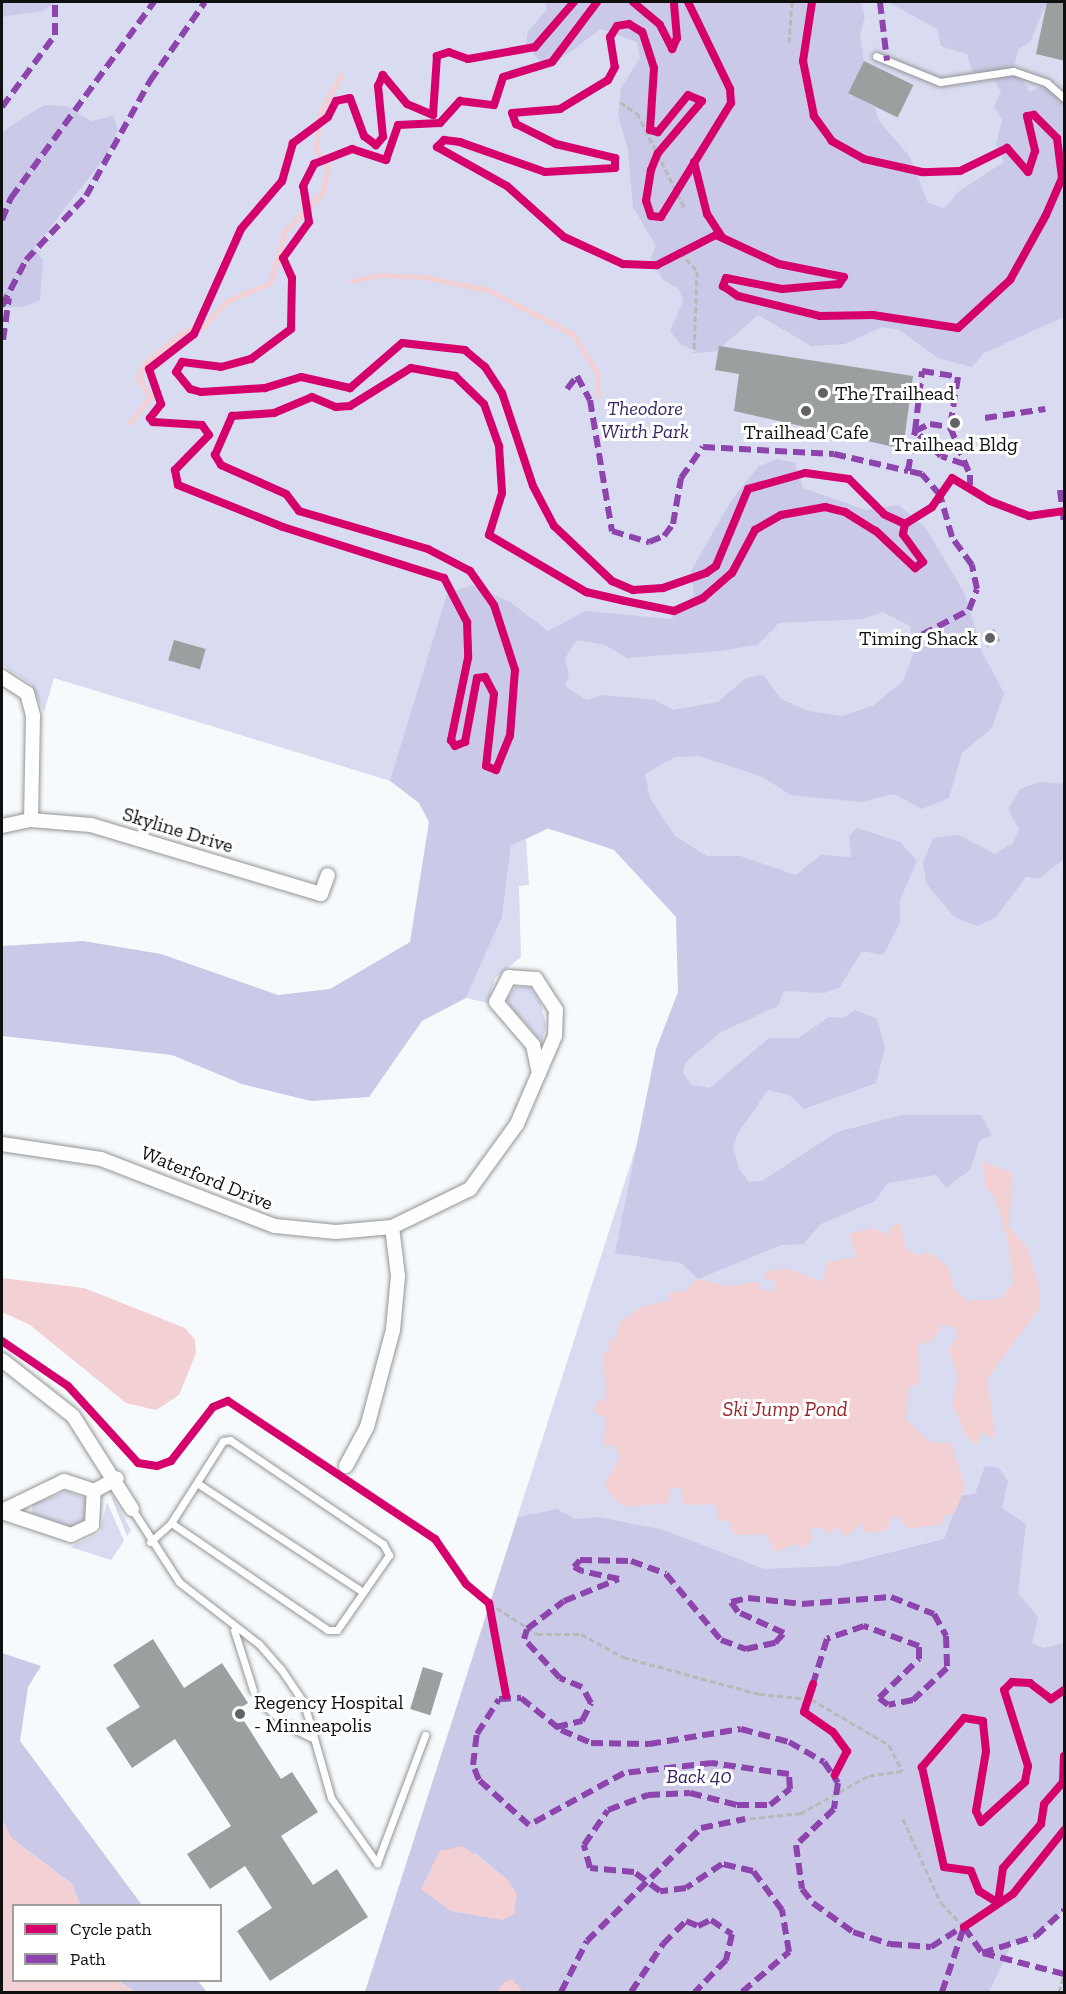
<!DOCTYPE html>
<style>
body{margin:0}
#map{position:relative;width:1066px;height:1994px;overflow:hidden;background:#f7fafc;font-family:"Zilla Slab",serif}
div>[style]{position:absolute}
.green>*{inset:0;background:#d9dbf0}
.forest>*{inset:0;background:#cac9e7}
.water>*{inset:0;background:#f3d0d4}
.stream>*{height:5px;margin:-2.5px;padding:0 2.5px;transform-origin:2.5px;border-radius:2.5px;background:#f3d0d4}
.building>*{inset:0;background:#9c9fa0;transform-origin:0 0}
.path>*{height:3px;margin-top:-1.5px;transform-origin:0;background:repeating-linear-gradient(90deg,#b8b9b9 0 6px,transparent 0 9px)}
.roads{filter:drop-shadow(0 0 2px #949596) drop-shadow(0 0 2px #949596)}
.lane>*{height:7px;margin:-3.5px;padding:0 3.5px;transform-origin:3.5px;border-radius:3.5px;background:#fefeff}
.street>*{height:14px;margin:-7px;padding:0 7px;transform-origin:7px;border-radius:7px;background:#fefeff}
.quiet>*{height:6px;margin-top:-3px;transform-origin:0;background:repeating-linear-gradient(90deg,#8e44ad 0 12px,transparent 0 18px)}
.cycleway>*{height:8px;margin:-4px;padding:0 4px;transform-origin:4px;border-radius:4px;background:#d6006c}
.dots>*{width:16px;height:16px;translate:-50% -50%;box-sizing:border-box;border:3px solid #fff;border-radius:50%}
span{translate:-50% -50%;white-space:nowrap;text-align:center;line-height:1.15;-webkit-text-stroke:6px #fff;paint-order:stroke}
.poi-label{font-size:20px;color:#101010}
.left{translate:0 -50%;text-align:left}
.right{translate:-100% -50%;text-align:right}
.park-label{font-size:20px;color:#392663;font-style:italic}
.street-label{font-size:20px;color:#101010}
.water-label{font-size:21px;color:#97252a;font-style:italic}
.frame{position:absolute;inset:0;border:3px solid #101010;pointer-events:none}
.legend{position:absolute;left:12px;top:1904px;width:210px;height:78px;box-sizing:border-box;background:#fff;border:2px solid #9f9f9f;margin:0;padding:8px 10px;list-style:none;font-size:18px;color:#101010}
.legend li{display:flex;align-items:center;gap:12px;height:30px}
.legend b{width:30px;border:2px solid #9f9f9f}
</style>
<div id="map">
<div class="green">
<div style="clip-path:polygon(2px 2px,1064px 2px,1064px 1992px,365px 1992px,721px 882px,54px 678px,44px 712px,31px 684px,2px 665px)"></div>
<div style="clip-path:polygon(526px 839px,529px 885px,519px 886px,521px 957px,495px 978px,488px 1003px,466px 998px,502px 917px,511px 846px)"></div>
<div style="clip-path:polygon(515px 987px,530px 987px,541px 1004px,546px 1025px,542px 1042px,510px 1006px,507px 999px)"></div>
<div style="clip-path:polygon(67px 1491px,86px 1499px,88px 1514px,81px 1525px,72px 1528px,31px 1513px,33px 1504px)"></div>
<div style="clip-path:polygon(111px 1493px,131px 1530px,127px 1536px,113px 1501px)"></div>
<div style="clip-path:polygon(107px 1502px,124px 1541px,111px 1560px,70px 1547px,100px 1533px)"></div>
</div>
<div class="forest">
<div style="clip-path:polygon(2px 2px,58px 2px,42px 11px,2px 17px)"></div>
<div style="clip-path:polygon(545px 2px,860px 2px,865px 16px,860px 35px,864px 61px,849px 94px,875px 107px,879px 121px,910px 157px,928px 203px,944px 208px,959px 191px,1004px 162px,996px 144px,1002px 120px,994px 107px,1001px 92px,994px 80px,972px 71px,967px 54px,941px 46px,937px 29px,888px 2px,1047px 2px,1030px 42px,1018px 49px,1014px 67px,1030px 92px,1047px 83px,1064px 98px,1064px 317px,984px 353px,972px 367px,938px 358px,899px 330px,882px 327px,845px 344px,811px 346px,758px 315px,717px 351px,700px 353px,680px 344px,670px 331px,683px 301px,679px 289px,662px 279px,651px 258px,656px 246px,633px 207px,628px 150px,618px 115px,621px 88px,640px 58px,637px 42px,601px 29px,554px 64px,541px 63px,526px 44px,528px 31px,547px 10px)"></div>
<div style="clip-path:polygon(44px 105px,67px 106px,91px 121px,113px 116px,118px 130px,106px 156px,34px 248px,43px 260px,40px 300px,24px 307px,2px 307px,2px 132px)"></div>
<div style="clip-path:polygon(evenodd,778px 459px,795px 463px,803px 488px,866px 510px,898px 505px,925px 527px,965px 594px,982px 652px,1004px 693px,992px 728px,962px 753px,949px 798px,922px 809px,894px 794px,861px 802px,790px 795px,763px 777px,699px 756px,675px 757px,645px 774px,650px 798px,675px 836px,707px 856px,740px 856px,796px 875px,821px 855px,851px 857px,849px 836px,857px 828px,900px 842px,917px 861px,900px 900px,900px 923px,883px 955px,862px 951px,840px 987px,825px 993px,784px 991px,778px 1006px,721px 1032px,686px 1062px,683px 1072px,691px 1085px,710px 1088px,769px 1038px,798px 1038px,829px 1017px,843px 1018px,855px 1010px,877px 1019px,885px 1048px,876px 1083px,804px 1109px,789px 1095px,768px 1090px,738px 1133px,733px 1147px,739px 1169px,749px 1182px,762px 1181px,837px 1132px,902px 1115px,981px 1115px,992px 1136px,980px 1140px,970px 1170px,946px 1188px,936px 1175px,888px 1183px,875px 1201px,821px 1224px,803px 1244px,781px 1245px,698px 1279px,681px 1263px,615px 1253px,656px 1049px,678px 992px,676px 917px,614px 850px,549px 828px,511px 846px,502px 917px,466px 998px,422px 1021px,369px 1097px,311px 1101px,242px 1084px,172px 1055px,2px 1036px,2px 946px,83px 941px,161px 954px,278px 995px,330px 989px,410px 942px,429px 822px,419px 803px,390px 781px,447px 594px,472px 585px,510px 602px,548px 631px,586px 611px,671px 619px,694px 595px,691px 571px,732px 499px,759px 466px,778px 459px,883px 612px,910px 626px,914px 652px,903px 681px,874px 705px,843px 716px,808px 711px,781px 699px,763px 675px,746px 678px,718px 702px,673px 710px,655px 700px,604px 695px,587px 700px,565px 686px,569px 675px,565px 658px,577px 640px,605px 645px,627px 658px,719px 651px,757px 645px,779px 623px,863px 619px,883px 612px)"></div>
<div style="clip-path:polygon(1040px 782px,1064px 784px,1064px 859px,1040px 878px,1026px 877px,996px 917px,977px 926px,954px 917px,926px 883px,923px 863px,933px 838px,959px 835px,995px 854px,1013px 843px,1019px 829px,1008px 809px,1020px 789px)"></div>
<div style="clip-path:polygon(evenodd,985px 1466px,999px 1468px,1008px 1481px,1002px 1508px,1026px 1524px,1018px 1593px,1038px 1617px,1032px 1643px,1043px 1648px,1064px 1643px,1064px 1910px,1036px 1936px,1012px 1943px,989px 1992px,365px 1992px,518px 1517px,557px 1509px,575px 1519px,598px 1517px,664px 1530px,764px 1569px,837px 1566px,944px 1539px,960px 1496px,975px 1494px,985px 1466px,440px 1851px,477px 1854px,508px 1880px,503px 1920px,451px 1911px,421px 1889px,440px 1851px)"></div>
<div style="clip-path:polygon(2px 1653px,41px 1666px,28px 1687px,20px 1741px,142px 1905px,80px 1905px,72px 1884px,11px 1838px,2px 1819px)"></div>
<div style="clip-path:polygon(119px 1981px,198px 1981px,207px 1992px,135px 1992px)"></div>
</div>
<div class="water">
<div style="clip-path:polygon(982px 1162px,1013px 1173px,1009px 1227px,1028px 1249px,1040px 1290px,1039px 1309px,987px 1379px,995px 1432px,993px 1439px,982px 1432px,977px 1445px,966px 1436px,952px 1403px,958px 1377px,948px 1350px,958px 1336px,954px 1327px,943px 1324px,934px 1339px,918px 1346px,920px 1384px,909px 1386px,906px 1420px,930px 1442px,951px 1443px,965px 1487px,955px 1513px,944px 1516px,943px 1524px,909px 1529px,894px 1515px,886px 1531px,863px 1533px,864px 1523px,844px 1537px,838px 1527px,829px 1534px,820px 1527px,810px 1530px,813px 1539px,802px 1549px,796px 1544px,776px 1552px,764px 1534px,734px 1535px,730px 1522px,718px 1520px,716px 1504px,683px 1505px,681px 1489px,671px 1487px,669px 1503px,624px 1507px,610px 1494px,605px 1483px,620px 1457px,613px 1444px,604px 1447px,605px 1418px,593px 1411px,600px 1399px,606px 1400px,603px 1352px,609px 1351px,610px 1337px,614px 1342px,620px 1322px,644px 1306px,670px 1300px,670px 1292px,684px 1292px,698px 1279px,725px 1286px,760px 1282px,760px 1289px,774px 1292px,775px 1281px,764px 1279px,766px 1271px,789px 1269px,822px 1282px,827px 1262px,857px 1257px,849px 1234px,872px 1228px,891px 1235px,888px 1229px,901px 1222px,905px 1247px,917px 1255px,930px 1253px,948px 1267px,954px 1288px,967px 1301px,1001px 1299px,1013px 1282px,1008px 1241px,994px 1196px,986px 1189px)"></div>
<div style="clip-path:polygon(2px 1278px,84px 1288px,185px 1328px,195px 1340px,196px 1353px,179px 1395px,156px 1410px,126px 1403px,30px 1325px,2px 1312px)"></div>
<div style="clip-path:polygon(2px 1819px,11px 1838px,72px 1884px,80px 1905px,14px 1906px,14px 1980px,119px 1981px,135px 1992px,2px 1992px)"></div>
<div style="clip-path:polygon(463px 1846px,508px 1880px,517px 1894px,514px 1914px,503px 1920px,451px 1911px,421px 1889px,440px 1851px)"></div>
<div style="clip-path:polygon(512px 1979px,523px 1992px,497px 1992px,503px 1983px)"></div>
</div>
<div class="stream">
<div style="left:352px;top:281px;width:26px;rotate:-13deg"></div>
<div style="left:377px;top:275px;width:47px;rotate:2.4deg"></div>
<div style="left:424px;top:277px;width:65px;rotate:11.5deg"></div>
<div style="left:488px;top:290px;width:96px;rotate:27.4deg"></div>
<div style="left:573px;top:334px;width:46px;rotate:58.4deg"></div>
<div style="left:597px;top:373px;width:23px;rotate:88deg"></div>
<div style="left:129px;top:423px;width:34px;rotate:-50deg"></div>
<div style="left:151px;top:397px;width:24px;rotate:-126deg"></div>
<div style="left:137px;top:378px;width:18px;rotate:-61deg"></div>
<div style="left:146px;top:362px;width:51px;rotate:-38.7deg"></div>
<div style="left:186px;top:330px;width:15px;rotate:-4deg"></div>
<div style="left:201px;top:329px;width:38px;rotate:-47deg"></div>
<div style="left:227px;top:301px;width:47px;rotate:-22.7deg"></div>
<div style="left:270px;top:283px;width:54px;rotate:-73.9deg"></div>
<div style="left:285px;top:231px;width:54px;rotate:-45.7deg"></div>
<div style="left:323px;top:192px;width:26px;rotate:-79deg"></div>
<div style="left:328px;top:166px;width:21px;rotate:-125deg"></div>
<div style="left:316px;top:149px;width:36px;rotate:-84deg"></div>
<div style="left:320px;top:113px;width:44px;rotate:-61.7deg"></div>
</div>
<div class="building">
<div style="clip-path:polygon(1047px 2px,1065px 2px,1065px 61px,1036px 54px)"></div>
<div style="left:864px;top:61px;width:55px;height:36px;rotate:26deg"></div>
<div style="clip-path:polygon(719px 346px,913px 376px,903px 449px,734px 411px,739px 374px,715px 370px)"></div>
<div style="left:994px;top:629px;width:13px;height:14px;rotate:63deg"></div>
<div style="left:174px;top:640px;width:33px;height:21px;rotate:16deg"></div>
<div style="clip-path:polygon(153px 1639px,184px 1688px,222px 1663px,248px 1703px,237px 1710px,281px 1779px,292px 1772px,318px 1812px,281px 1836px,313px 1885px,337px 1869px,368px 1917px,270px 1981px,237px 1931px,272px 1908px,245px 1866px,210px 1889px,187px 1854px,231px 1826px,175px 1739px,132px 1768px,106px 1728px,140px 1707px,113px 1665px)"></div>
<div style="left:423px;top:1667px;width:21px;height:44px;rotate:17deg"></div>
</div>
<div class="path">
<div style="left:789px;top:43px;width:41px;rotate:-85.8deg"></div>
<div style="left:620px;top:102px;width:20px;rotate:33deg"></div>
<div style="left:637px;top:113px;width:105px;rotate:63.4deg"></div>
<div style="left:680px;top:252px;width:25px;rotate:48deg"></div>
<div style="left:697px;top:271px;width:81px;rotate:92.1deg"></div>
<div style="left:489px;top:1603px;width:57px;rotate:32.9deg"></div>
<div style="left:537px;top:1634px;width:44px"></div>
<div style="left:581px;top:1634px;width:48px;rotate:28.7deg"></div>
<div style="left:623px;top:1657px;width:141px;rotate:15.2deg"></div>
<div style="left:759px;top:1694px;width:52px;rotate:5.5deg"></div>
<div style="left:811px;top:1699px;width:91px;rotate:30.5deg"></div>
<div style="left:889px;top:1745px;width:29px;rotate:63deg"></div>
<div style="left:902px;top:1771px;width:34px;rotate:172deg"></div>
<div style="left:868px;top:1776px;width:77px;rotate:151.1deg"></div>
<div style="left:801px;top:1813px;width:56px;rotate:173.9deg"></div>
<div style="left:903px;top:1819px;width:92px;rotate:65.7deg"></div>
<div style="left:941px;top:1903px;width:33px;rotate:46deg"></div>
<div style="left:1059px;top:1992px;width:18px;rotate:-74deg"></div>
</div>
<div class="roads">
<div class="lane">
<div style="left:876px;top:56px;width:69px;rotate:22.1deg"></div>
<div style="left:940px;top:82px;width:74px;rotate:-8.6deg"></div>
<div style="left:1013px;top:71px;width:36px;rotate:19deg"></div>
<div style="left:1047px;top:83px;width:23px;rotate:41deg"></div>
<div style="left:197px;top:1483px;width:199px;rotate:33.3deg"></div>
<div style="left:132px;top:1509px;width:87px;rotate:57.2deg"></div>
<div style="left:179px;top:1582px;width:101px;rotate:37.8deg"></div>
<div style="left:259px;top:1644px;width:33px;rotate:49deg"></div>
<div style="left:281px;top:1669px;width:41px;rotate:55.9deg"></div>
<div style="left:304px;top:1703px;width:99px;rotate:74.1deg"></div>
<div style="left:331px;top:1798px;width:80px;rotate:54.7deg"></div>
<div style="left:150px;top:1542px;width:28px;rotate:-42deg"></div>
<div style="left:171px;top:1523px;width:97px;rotate:-57.6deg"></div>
<div style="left:223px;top:1441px;width:7px;rotate:-8deg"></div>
<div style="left:230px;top:1440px;width:185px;rotate:34.2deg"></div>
<div style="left:383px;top:1544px;width:13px;rotate:61deg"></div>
<div style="left:389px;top:1555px;width:91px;rotate:124.7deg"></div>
<div style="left:337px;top:1630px;width:9px;rotate:180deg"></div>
<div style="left:328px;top:1630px;width:190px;rotate:-145.7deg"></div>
<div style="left:234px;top:1630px;width:63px;rotate:72.4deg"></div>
<div style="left:264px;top:1705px;width:30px;rotate:42deg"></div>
<div style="left:286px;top:1725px;width:28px;rotate:26deg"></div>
<div style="left:377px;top:1863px;width:137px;rotate:-69.4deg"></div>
</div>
<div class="street">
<div style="left:2px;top:677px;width:30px;rotate:33deg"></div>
<div style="left:27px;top:693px;width:24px;rotate:75deg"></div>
<div style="left:33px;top:716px;width:104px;rotate:91.1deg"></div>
<div style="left:2px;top:826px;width:30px;rotate:-12deg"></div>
<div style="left:31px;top:820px;width:60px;rotate:4.8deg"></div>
<div style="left:91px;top:825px;width:240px;rotate:16.7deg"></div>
<div style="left:321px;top:894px;width:20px;rotate:-70deg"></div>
<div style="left:2px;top:1144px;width:100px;rotate:8.6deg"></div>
<div style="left:101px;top:1159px;width:186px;rotate:21.1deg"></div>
<div style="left:275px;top:1226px;width:61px;rotate:5.6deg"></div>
<div style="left:336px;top:1232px;width:56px;rotate:-5.1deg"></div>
<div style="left:392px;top:1227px;width:87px;rotate:-26deg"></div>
<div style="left:470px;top:1189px;width:80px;rotate:-54.1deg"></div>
<div style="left:517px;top:1124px;width:56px;rotate:-66.7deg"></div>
<div style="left:539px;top:1073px;width:40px;rotate:-66.6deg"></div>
<div style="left:555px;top:1036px;width:26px;rotate:-88deg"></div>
<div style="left:556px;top:1010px;width:37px;rotate:-123deg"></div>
<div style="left:536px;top:979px;width:27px;rotate:-176deg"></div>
<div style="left:509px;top:977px;width:28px;rotate:117deg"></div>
<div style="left:496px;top:1002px;width:57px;rotate:49.3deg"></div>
<div style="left:533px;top:1045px;width:29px;rotate:78deg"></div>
<div style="left:2px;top:1360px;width:90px;rotate:38.3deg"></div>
<div style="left:73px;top:1416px;width:110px;rotate:57.6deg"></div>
<div style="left:346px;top:1466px;width:44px;rotate:-61.7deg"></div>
<div style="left:367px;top:1427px;width:100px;rotate:-75deg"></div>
<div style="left:393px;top:1330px;width:54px;rotate:-84.7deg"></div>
<div style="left:398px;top:1276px;width:49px;rotate:-97deg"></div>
<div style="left:2px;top:1511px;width:69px;rotate:-25.8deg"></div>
<div style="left:64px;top:1481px;width:32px;rotate:18deg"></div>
<div style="left:94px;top:1491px;width:26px;rotate:-29deg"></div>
<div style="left:2px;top:1512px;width:73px;rotate:18.4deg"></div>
<div style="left:71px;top:1535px;width:23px;rotate:-25deg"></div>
<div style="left:92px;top:1525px;width:34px;rotate:-87deg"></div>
</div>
</div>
<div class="quiet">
<div style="left:880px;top:2px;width:59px;rotate:83.2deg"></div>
<div style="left:2px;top:107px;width:89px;rotate:-53.6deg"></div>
<div style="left:55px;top:35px;width:33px;rotate:-90deg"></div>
<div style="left:2px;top:220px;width:24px;rotate:-68deg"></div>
<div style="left:11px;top:198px;width:243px;rotate:-53.9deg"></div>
<div style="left:2px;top:306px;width:52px;rotate:-62.4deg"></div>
<div style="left:26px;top:260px;width:88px;rotate:-46.8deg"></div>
<div style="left:86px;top:196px;width:132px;rotate:-60.9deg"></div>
<div style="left:150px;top:81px;width:96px;rotate:-55.2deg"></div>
<div style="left:3px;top:340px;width:42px;rotate:-81.9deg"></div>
<div style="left:567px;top:389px;width:16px;rotate:-52deg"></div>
<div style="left:577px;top:376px;width:27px;rotate:62deg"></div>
<div style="left:590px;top:400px;width:133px;rotate:80.5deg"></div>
<div style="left:612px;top:531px;width:39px;rotate:17deg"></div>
<div style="left:649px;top:542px;width:16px;rotate:-22deg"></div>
<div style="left:664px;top:536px;width:15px;rotate:-53deg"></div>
<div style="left:673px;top:524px;width:47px;rotate:-80.1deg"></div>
<div style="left:681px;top:478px;width:38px;rotate:-55deg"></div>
<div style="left:703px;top:447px;width:131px;rotate:3.1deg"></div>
<div style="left:834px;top:454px;width:76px;rotate:12.9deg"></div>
<div style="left:908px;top:471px;width:41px;rotate:-80.1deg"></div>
<div style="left:915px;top:431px;width:17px;rotate:-25deg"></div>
<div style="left:930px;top:424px;width:25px;rotate:9deg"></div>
<div style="left:985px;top:418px;width:61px;rotate:-8.5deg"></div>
<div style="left:964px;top:464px;width:24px;rotate:-161deg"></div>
<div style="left:941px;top:456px;width:36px;rotate:-136deg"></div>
<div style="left:915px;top:431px;width:60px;rotate:-83.3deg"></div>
<div style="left:922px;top:371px;width:36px;rotate:9deg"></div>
<div style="left:958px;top:377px;width:51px;rotate:99.1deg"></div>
<div style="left:950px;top:427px;width:52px;rotate:67.4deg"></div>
<div style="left:970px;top:475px;width:10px;rotate:90deg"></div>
<div style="left:1060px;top:490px;width:32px;rotate:83deg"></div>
<div style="left:906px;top:643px;width:71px;rotate:-27.6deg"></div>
<div style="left:969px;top:610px;width:22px;rotate:-69deg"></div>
<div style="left:977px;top:589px;width:25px;rotate:-102deg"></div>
<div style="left:972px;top:565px;width:34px;rotate:-126deg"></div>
<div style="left:952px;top:537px;width:44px;rotate:-105.9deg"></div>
<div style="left:940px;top:495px;width:28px;rotate:-131deg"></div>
<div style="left:922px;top:474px;width:14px;rotate:-168deg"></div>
<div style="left:556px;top:1727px;width:27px;rotate:-13deg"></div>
<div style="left:582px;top:1721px;width:20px;rotate:-63deg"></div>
<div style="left:591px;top:1703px;width:18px;rotate:-119deg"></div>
<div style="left:582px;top:1687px;width:24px;rotate:-158deg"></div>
<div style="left:560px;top:1678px;width:53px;rotate:-132.7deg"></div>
<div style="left:524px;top:1639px;width:10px;rotate:-73deg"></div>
<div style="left:527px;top:1629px;width:46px;rotate:-37.1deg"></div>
<div style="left:564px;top:1601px;width:59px;rotate:-21.8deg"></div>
<div style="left:619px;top:1579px;width:38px;rotate:-168deg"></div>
<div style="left:582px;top:1571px;width:9px;rotate:-153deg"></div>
<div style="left:574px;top:1567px;width:9px;rotate:-49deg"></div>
<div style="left:580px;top:1560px;width:51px;rotate:1.1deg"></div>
<div style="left:631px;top:1561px;width:37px;rotate:20deg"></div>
<div style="left:666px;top:1574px;width:86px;rotate:50.2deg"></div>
<div style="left:721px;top:1640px;width:27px;rotate:20deg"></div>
<div style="left:746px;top:1649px;width:30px;rotate:-12deg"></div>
<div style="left:775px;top:1643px;width:13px;rotate:-48deg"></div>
<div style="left:784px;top:1633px;width:51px;rotate:-155.5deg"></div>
<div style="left:738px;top:1612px;width:12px;rotate:-125deg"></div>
<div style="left:731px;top:1602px;width:17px;rotate:-13deg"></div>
<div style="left:748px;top:1598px;width:54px;rotate:6.3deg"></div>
<div style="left:802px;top:1604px;width:89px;rotate:-4.5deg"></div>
<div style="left:891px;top:1597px;width:46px;rotate:21.6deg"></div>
<div style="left:934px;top:1614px;width:25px;rotate:61deg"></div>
<div style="left:946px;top:1636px;width:32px;rotate:88deg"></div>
<div style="left:947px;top:1668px;width:47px;rotate:136.7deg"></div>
<div style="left:913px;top:1700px;width:25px;rotate:169deg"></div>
<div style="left:888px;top:1705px;width:11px;rotate:-142deg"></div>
<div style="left:879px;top:1698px;width:56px;rotate:-44.3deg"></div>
<div style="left:919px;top:1659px;width:13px;rotate:-90deg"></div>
<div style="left:919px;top:1646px;width:59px;rotate:-160deg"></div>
<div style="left:864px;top:1626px;width:39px;rotate:161deg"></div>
<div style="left:827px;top:1639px;width:50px;rotate:107.4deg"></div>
<div style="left:964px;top:1927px;width:32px;rotate:55deg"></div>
<div style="left:982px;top:1953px;width:57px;rotate:-17.5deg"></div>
<div style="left:1036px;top:1936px;width:38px;rotate:-43deg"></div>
<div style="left:983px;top:1953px;width:84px;rotate:14.5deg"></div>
<div style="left:561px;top:1992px;width:57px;rotate:-63deg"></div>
<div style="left:587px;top:1941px;width:161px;rotate:-44.7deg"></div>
<div style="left:701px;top:1828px;width:45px;rotate:-11.6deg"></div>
<div style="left:631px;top:1992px;width:58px;rotate:-56.3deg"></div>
<div style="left:663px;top:1944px;width:33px;rotate:-45deg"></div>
<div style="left:686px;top:1921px;width:13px;rotate:23deg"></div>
<div style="left:698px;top:1926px;width:14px;rotate:-25deg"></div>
<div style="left:711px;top:1920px;width:25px;rotate:34deg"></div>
<div style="left:732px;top:1934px;width:27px;rotate:103deg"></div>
<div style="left:726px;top:1960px;width:45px;rotate:134.1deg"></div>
<div style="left:742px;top:1992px;width:62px;rotate:-40.4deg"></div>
<div style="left:789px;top:1952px;width:43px;rotate:-99.5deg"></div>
<div style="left:782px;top:1910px;width:49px;rotate:-126.6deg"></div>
<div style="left:753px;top:1871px;width:32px;rotate:-167deg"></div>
<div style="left:722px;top:1864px;width:43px;rotate:146.3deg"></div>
<div style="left:686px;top:1888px;width:26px;rotate:173deg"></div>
<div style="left:660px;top:1891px;width:32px;rotate:-144deg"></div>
<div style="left:634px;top:1872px;width:44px;rotate:-174.8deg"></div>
<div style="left:590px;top:1868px;width:24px;rotate:-105deg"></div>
<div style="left:584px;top:1845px;width:42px;rotate:-55.6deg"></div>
<div style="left:608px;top:1810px;width:43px;rotate:-20.6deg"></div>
<div style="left:648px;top:1795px;width:42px;rotate:-2.7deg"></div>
<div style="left:690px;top:1793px;width:49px;rotate:14.3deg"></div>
<div style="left:737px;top:1805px;width:33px"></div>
<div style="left:770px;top:1805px;width:26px;rotate:-39deg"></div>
<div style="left:790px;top:1789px;width:15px;rotate:-94deg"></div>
<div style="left:789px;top:1774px;width:78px;rotate:-171.9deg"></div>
<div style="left:712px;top:1763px;width:89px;rotate:173.5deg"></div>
<div style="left:624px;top:1773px;width:108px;rotate:151.3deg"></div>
<div style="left:529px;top:1825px;width:67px;rotate:-138deg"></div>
<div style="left:479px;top:1780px;width:16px;rotate:-112deg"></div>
<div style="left:473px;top:1765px;width:31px;rotate:-83deg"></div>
<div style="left:477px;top:1734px;width:41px;rotate:-57.8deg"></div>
<div style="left:499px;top:1699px;width:22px;rotate:-3deg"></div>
<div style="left:521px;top:1698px;width:51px;rotate:38.7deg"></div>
<div style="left:561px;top:1730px;width:33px;rotate:23deg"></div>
<div style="left:591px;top:1743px;width:58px;rotate:1deg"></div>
<div style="left:649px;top:1744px;width:93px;rotate:-9.3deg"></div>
<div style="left:741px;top:1729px;width:50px;rotate:15.2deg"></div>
<div style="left:789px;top:1742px;width:40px;rotate:29.7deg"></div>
<div style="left:824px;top:1762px;width:25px;rotate:56deg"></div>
<div style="left:838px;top:1783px;width:26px;rotate:99deg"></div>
<div style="left:834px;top:1809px;width:52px;rotate:136.5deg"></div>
<div style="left:796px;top:1845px;width:44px;rotate:82.2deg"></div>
<div style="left:802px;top:1889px;width:18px;rotate:52deg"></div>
<div style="left:813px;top:1903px;width:49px;rotate:35.9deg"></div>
<div style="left:853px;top:1932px;width:39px;rotate:18deg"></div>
<div style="left:890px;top:1944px;width:41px;rotate:4.2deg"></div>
<div style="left:931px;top:1947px;width:43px;rotate:-32.6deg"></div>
<div style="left:942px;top:1992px;width:69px;rotate:-71.3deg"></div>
</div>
<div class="cycleway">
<div style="left:574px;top:2px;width:60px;rotate:130.9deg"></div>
<div style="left:535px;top:47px;width:68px;rotate:169.8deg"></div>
<div style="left:468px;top:59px;width:20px;rotate:-160deg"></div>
<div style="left:449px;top:52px;width:13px;rotate:162deg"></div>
<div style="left:437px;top:56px;width:59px;rotate:93.9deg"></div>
<div style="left:433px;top:115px;width:28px;rotate:-157deg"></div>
<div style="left:407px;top:104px;width:38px;rotate:-130deg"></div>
<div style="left:383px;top:75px;width:12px;rotate:114deg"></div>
<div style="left:378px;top:86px;width:51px;rotate:84.4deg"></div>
<div style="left:383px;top:137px;width:11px;rotate:131deg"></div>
<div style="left:376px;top:145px;width:15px;rotate:-143deg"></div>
<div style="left:364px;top:136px;width:40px;rotate:-110.2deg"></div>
<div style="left:350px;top:98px;width:14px;rotate:168deg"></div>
<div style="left:336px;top:101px;width:18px;rotate:117deg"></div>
<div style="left:328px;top:117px;width:44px;rotate:143.4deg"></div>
<div style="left:293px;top:143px;width:40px;rotate:106deg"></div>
<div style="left:282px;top:181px;width:63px;rotate:130.5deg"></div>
<div style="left:241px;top:229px;width:115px;rotate:114.1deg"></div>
<div style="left:194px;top:334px;width:57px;rotate:142.1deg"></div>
<div style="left:149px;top:369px;width:37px;rotate:71deg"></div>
<div style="left:161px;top:404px;width:18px;rotate:128deg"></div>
<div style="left:150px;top:418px;width:5px;rotate:53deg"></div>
<div style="left:153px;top:422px;width:49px;rotate:3.5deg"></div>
<div style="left:202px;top:425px;width:12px;rotate:55deg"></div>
<div style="left:209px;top:435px;width:49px;rotate:134.2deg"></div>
<div style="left:175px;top:470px;width:15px;rotate:79deg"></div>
<div style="left:178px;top:485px;width:113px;rotate:21.8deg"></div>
<div style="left:283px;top:527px;width:169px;rotate:17.6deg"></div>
<div style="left:444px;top:578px;width:50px;rotate:62.4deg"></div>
<div style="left:467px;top:622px;width:36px;rotate:88deg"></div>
<div style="left:468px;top:658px;width:84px;rotate:101.7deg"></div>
<div style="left:451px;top:740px;width:7px;rotate:56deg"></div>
<div style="left:455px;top:746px;width:11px;rotate:-22deg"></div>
<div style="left:465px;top:742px;width:65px;rotate:-79.4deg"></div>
<div style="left:477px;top:678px;width:8px;rotate:-7deg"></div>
<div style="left:485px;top:677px;width:19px;rotate:62deg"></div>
<div style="left:494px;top:694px;width:72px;rotate:96.3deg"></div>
<div style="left:486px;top:766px;width:11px;rotate:22deg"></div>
<div style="left:496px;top:770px;width:37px;rotate:-68deg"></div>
<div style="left:510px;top:736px;width:66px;rotate:-85.7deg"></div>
<div style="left:515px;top:670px;width:68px;rotate:-107.9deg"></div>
<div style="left:494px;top:605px;width:42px;rotate:-125.2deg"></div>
<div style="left:470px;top:571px;width:47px;rotate:-152.4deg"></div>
<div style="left:428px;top:549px;width:134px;rotate:-163.6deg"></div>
<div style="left:299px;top:511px;width:21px;rotate:-127deg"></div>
<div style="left:286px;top:494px;width:71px;rotate:-156deg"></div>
<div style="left:221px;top:465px;width:12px;rotate:-121deg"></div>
<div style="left:215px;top:455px;width:43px;rotate:-66.4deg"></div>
<div style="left:232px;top:416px;width:42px;rotate:-4.1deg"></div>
<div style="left:274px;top:413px;width:41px;rotate:-22.8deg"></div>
<div style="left:312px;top:397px;width:26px;rotate:23deg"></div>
<div style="left:336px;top:407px;width:14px;rotate:-4deg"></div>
<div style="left:350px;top:406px;width:72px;rotate:-31.9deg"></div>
<div style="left:411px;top:368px;width:45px;rotate:10.3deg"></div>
<div style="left:455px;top:376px;width:40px;rotate:44deg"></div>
<div style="left:484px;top:404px;width:45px;rotate:70.3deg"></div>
<div style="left:499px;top:446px;width:47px;rotate:86.3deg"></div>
<div style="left:502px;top:493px;width:44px;rotate:107.2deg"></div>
<div style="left:489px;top:535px;width:113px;rotate:30.4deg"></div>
<div style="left:586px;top:592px;width:40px;rotate:13deg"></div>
<div style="left:625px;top:601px;width:50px;rotate:11.5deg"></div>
<div style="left:674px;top:611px;width:32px;rotate:-24deg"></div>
<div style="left:703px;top:598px;width:38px;rotate:-41deg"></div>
<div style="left:732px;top:573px;width:49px;rotate:-61.9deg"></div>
<div style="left:755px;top:530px;width:30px;rotate:-30deg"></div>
<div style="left:781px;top:515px;width:45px;rotate:-10.3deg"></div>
<div style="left:825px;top:507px;width:21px;rotate:14deg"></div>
<div style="left:845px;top:512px;width:36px;rotate:32deg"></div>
<div style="left:876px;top:531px;width:54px;rotate:43.5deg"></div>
<div style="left:915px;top:568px;width:10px;rotate:-37deg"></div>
<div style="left:923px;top:562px;width:34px;rotate:-126deg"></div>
<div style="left:903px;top:534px;width:10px;rotate:-79deg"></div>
<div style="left:905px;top:524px;width:23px;rotate:-155deg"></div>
<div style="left:884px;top:514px;width:49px;rotate:-135deg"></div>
<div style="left:849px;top:479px;width:44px;rotate:-172.2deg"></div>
<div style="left:805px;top:473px;width:59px;rotate:164.3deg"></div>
<div style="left:748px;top:489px;width:83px;rotate:112.6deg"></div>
<div style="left:716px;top:566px;width:12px;rotate:145deg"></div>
<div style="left:706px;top:573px;width:46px;rotate:160.8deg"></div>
<div style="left:663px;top:588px;width:30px;rotate:176deg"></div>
<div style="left:633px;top:590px;width:23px;rotate:-157deg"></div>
<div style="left:612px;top:581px;width:80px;rotate:-136.5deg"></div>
<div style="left:554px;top:526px;width:45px;rotate:-117.7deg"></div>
<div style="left:533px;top:486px;width:98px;rotate:-108.4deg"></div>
<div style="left:502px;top:393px;width:31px;rotate:-123deg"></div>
<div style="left:485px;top:367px;width:26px;rotate:-140deg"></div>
<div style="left:465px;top:350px;width:63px;rotate:-173.7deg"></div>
<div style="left:402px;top:343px;width:69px;rotate:139.1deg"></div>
<div style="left:350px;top:388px;width:50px;rotate:-167.3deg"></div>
<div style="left:301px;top:377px;width:38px;rotate:163deg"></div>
<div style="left:265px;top:388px;width:64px;rotate:176.4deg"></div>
<div style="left:201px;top:392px;width:11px;rotate:-165deg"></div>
<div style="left:190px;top:389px;width:22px;rotate:-129deg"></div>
<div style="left:176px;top:372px;width:12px;rotate:-59deg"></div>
<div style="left:182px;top:362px;width:39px;rotate:7deg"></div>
<div style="left:221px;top:367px;width:31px;rotate:-15deg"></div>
<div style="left:251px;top:359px;width:50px;rotate:-36.9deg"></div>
<div style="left:291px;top:329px;width:51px;rotate:-88.9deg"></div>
<div style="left:292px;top:278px;width:22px;rotate:-114deg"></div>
<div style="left:283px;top:258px;width:44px;rotate:-54.2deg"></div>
<div style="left:309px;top:222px;width:36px;rotate:-99deg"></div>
<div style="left:303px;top:186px;width:25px;rotate:-63deg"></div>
<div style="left:314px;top:164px;width:41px;rotate:-21.5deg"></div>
<div style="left:352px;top:149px;width:36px;rotate:18deg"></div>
<div style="left:386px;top:160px;width:37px;rotate:-71deg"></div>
<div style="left:398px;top:125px;width:42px;rotate:-2.7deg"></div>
<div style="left:440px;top:123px;width:30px;rotate:-48deg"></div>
<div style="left:460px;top:101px;width:34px;rotate:7deg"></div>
<div style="left:494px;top:105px;width:29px;rotate:-72deg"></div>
<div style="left:503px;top:77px;width:51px;rotate:-17deg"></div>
<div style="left:552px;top:62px;width:75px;rotate:-53.1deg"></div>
<div style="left:633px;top:2px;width:35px;rotate:40deg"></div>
<div style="left:660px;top:25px;width:27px;rotate:63deg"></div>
<div style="left:672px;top:49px;width:12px;rotate:-66deg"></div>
<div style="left:677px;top:38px;width:36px;rotate:-95deg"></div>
<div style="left:688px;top:2px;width:97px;rotate:64.2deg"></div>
<div style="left:730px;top:89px;width:14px;rotate:86deg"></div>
<div style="left:731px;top:103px;width:134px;rotate:121.6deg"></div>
<div style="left:661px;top:217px;width:10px;rotate:-174deg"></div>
<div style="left:651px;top:216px;width:16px;rotate:-108deg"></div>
<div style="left:646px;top:201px;width:31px;rotate:-81deg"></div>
<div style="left:651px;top:170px;width:18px;rotate:-68deg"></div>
<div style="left:658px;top:153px;width:68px;rotate:-49.8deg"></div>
<div style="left:702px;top:101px;width:15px;rotate:-157deg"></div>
<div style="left:688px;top:95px;width:48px;rotate:129deg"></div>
<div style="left:658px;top:132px;width:8px;rotate:-166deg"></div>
<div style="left:650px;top:130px;width:62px;rotate:-86.3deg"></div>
<div style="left:654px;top:68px;width:38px;rotate:-108deg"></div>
<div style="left:642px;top:32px;width:15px;rotate:-148deg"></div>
<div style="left:629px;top:24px;width:12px;rotate:171deg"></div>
<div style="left:617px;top:26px;width:13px;rotate:122deg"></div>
<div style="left:610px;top:37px;width:30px;rotate:81deg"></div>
<div style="left:615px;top:67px;width:15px;rotate:118deg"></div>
<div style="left:608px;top:80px;width:56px;rotate:148.9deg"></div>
<div style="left:560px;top:109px;width:48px;rotate:175.2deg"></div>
<div style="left:512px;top:113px;width:12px;rotate:70deg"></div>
<div style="left:516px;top:124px;width:45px;rotate:26.6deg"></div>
<div style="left:556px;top:144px;width:61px;rotate:13.3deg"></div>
<div style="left:615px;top:158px;width:10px;rotate:90deg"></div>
<div style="left:615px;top:168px;width:70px;rotate:176.7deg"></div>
<div style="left:545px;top:172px;width:90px;rotate:-160.6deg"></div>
<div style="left:460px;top:142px;width:16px;rotate:-173deg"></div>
<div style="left:444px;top:140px;width:10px;rotate:135deg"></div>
<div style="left:437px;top:147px;width:80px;rotate:29.1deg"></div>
<div style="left:507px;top:186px;width:76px;rotate:41.8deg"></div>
<div style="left:564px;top:237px;width:65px;rotate:24.6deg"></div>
<div style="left:623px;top:264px;width:34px;rotate:2deg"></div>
<div style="left:657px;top:265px;width:66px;rotate:-27deg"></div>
<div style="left:716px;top:235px;width:69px;rotate:24.7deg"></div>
<div style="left:779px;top:264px;width:66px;rotate:11.3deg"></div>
<div style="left:844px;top:277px;width:9px;rotate:126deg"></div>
<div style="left:839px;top:284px;width:57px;rotate:175deg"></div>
<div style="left:782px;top:289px;width:57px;rotate:-168.9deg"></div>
<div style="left:726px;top:278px;width:9px;rotate:111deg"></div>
<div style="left:723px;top:286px;width:18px;rotate:34deg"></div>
<div style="left:738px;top:296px;width:84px;rotate:13.7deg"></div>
<div style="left:820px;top:316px;width:53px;rotate:-1.1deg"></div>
<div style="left:873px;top:315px;width:86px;rotate:8.7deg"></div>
<div style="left:958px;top:328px;width:71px;rotate:-42.7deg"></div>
<div style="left:1010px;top:280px;width:74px;rotate:-61deg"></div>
<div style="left:1046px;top:215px;width:40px;rotate:-66.6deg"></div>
<div style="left:1062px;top:178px;width:40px;rotate:-97.1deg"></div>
<div style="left:1057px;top:138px;width:33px;rotate:-135deg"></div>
<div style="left:1034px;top:115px;width:7px;rotate:172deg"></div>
<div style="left:1027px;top:116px;width:36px;rotate:77deg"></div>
<div style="left:1035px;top:151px;width:22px;rotate:108deg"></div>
<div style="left:1028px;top:172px;width:32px;rotate:-131deg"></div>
<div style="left:1007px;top:148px;width:52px;rotate:153.9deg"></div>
<div style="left:960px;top:171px;width:38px;rotate:178deg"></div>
<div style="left:922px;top:172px;width:59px;rotate:-167.4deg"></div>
<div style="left:864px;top:159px;width:37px;rotate:-151deg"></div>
<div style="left:832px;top:141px;width:31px;rotate:-126deg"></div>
<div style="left:814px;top:116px;width:56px;rotate:-101.3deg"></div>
<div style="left:803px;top:61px;width:60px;rotate:-81.3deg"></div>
<div style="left:694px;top:162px;width:54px;rotate:76deg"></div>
<div style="left:707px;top:214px;width:27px;rotate:57deg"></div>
<div style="left:905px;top:524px;width:32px;rotate:-32deg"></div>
<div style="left:932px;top:507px;width:35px;rotate:-55deg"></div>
<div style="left:952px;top:478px;width:44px;rotate:31.2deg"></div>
<div style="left:990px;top:501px;width:42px;rotate:21deg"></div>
<div style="left:1029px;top:516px;width:35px;rotate:-8deg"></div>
<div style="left:2px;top:1341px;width:80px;rotate:34.3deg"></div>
<div style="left:68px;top:1386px;width:104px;rotate:47.7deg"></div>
<div style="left:138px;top:1463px;width:19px;rotate:9deg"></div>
<div style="left:157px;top:1466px;width:15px;rotate:-20deg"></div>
<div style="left:171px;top:1461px;width:68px;rotate:-52.1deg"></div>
<div style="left:213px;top:1407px;width:16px;rotate:-22deg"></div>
<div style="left:228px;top:1401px;width:249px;rotate:33.7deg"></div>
<div style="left:435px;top:1539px;width:55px;rotate:55.4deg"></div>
<div style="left:466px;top:1584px;width:30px;rotate:40deg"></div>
<div style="left:489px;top:1603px;width:94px;rotate:79.5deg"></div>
<div style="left:813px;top:1684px;width:29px;rotate:108deg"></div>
<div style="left:804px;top:1712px;width:35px;rotate:35deg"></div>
<div style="left:833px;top:1732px;width:24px;rotate:54deg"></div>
<div style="left:847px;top:1751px;width:27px;rotate:117deg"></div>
<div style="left:1064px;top:1690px;width:16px;rotate:145deg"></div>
<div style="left:1051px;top:1699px;width:26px;rotate:-143deg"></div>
<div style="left:1030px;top:1683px;width:18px;rotate:-177deg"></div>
<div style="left:1012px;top:1682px;width:11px;rotate:135deg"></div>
<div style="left:1004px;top:1690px;width:80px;rotate:72.5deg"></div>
<div style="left:1028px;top:1766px;width:16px;rotate:101deg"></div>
<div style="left:1025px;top:1782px;width:59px;rotate:137.7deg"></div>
<div style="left:981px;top:1822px;width:12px;rotate:-114deg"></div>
<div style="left:976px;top:1811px;width:61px;rotate:-80.5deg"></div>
<div style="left:986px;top:1751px;width:30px;rotate:-96deg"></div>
<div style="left:983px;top:1721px;width:19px;rotate:-171deg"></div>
<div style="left:964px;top:1718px;width:65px;rotate:130.6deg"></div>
<div style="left:922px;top:1767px;width:102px;rotate:77.6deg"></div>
<div style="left:944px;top:1867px;width:27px;rotate:8deg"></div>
<div style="left:971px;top:1871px;width:22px;rotate:68deg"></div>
<div style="left:979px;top:1891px;width:22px;rotate:32deg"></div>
<div style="left:998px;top:1903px;width:35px;rotate:-82deg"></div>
<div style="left:1003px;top:1868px;width:58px;rotate:-49.2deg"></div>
<div style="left:1041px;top:1824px;width:20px;rotate:-81deg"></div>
<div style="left:1044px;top:1804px;width:29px;rotate:-49deg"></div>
<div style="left:1063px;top:1782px;width:26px;rotate:-88deg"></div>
<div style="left:964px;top:1927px;width:59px;rotate:-34deg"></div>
<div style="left:1013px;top:1894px;width:82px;rotate:-51.4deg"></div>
</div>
<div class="dots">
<div style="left:823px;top:393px;background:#616263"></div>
<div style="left:806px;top:411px;background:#616263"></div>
<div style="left:955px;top:423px;background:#616263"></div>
<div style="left:990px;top:638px;background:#616263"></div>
<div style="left:240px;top:1714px;background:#616263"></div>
</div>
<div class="poi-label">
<span class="left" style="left:835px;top:393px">The Trailhead</span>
<span style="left:806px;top:432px">Trailhead Cafe</span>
<span style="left:955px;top:444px">Trailhead Bldg</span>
<span class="right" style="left:978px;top:638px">Timing Shack</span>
<span class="left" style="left:254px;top:1714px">Regency Hospital<br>- Minneapolis</span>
</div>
<div class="park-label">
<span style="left:645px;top:420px">Theodore<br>Wirth Park</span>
<span style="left:699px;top:1776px">Back 40</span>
</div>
<div class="street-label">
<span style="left:178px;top:830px;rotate:17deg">Skyline Drive</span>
<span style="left:207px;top:1178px;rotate:22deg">Waterford Drive</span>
</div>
<div class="water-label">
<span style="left:785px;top:1409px">Ski Jump Pond</span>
</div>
<div class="frame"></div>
<ul class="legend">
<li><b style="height:8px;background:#d6006c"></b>Cycle path</li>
<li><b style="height:8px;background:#8e44ad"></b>Path</li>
</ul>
</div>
